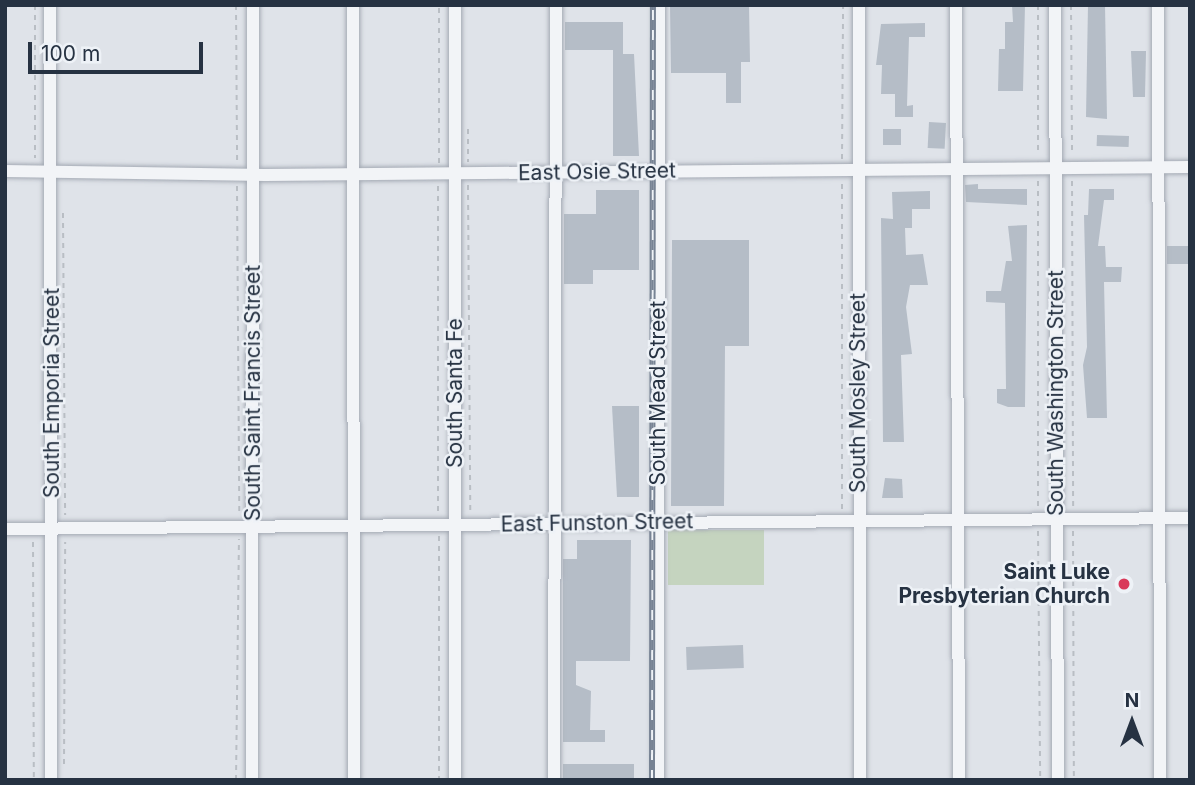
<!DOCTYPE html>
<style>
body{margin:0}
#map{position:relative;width:1195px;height:785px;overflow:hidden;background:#dfe3e9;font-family:Inter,sans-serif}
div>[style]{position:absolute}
.green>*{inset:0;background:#c5d4bf;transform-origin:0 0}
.building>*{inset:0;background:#b5bdc7;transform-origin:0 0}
.path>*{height:2px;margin-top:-1px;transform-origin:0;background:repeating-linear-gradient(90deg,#b9bec4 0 5px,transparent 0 10px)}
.roads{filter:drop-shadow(0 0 2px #a4aab4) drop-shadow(0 0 2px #a4aab4)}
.minor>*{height:12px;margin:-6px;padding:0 6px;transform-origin:6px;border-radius:6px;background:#f2f4f7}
.rail>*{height:6px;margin-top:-3px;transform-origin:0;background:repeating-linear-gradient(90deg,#eef2f7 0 10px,#778394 0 20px);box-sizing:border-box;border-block:2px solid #778394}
.dots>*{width:19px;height:19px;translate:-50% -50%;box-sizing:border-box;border:4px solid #eef2f7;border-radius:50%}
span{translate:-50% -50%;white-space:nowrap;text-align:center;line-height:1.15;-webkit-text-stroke:5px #eef2f7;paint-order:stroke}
.street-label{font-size:21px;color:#263242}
.poi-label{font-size:21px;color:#263242;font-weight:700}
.right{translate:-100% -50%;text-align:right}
.frame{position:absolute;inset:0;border:7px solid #263242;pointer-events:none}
.north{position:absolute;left:1097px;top:687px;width:70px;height:70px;-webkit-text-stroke:5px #eef2f7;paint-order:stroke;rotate:0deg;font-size:19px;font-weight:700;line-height:28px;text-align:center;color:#263242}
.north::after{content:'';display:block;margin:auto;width:24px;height:32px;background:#263242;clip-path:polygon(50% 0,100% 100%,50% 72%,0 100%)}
.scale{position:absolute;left:28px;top:42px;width:175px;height:32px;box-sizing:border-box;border:4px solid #263242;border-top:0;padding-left:9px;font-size:21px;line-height:24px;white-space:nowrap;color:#263242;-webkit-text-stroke:5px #eef2f7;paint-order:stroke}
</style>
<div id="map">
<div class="green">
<div style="left:668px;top:530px;width:96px;height:55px"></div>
</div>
<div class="building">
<div style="clip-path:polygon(670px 5px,749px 5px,750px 62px,741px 62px,741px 103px,726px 103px,726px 73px,671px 73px)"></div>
<div style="clip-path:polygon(1012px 5px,1025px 5px,1023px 91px,998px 91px,999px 49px,1005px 49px,1005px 22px,1013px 22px)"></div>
<div style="clip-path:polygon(1088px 5px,1105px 5px,1107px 119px,1086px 117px)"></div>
<div style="clip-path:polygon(565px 22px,623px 22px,623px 54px,634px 54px,639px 156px,613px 156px,613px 50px,565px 50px)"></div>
<div style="clip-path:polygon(925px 23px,925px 37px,909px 37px,907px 106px,913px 105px,913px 117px,895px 117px,895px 94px,881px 94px,882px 65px,876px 65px,881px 24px)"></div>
<div style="clip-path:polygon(1131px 51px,1146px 51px,1145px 97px,1133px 97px)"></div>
<div style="left:929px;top:122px;width:17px;height:26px;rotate:3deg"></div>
<div style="left:883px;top:129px;width:18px;height:16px"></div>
<div style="left:1097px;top:135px;width:32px;height:11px;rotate:2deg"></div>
<div style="clip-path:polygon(978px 184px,978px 189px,1027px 189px,1027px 205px,966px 202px,965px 185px)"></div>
<div style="clip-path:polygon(1089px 189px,1114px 189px,1114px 200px,1104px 200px,1098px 246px,1105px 246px,1106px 267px,1122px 267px,1121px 282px,1104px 282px,1107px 418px,1087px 418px,1083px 365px,1087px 347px,1084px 215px,1088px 215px)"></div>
<div style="clip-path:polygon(596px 190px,639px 190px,639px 270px,593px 270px,593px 284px,564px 284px,564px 214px,596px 214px)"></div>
<div style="clip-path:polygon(930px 191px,930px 209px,912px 209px,912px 228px,905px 228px,906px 255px,923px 254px,928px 285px,910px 285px,906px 307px,912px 354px,901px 355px,904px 442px,883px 442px,881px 218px,893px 219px,892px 192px)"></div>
<div style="clip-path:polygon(1027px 225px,1025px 407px,1008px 407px,997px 403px,997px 389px,1006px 389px,1005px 303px,986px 302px,986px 291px,1001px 291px,1006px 261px,1012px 261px,1008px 226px)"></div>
<div style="clip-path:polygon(672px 240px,749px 240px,749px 346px,725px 346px,724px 506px,671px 506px)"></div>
<div style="left:1167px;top:246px;width:23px;height:18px"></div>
<div style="clip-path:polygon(612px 406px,639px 406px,639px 497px,617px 497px)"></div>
<div style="clip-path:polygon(885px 478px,902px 479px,903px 498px,882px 498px)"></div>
<div style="clip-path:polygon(577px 540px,631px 540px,630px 661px,576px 661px,576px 685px,591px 691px,590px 730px,605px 730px,605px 742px,563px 742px,563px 559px,577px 559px)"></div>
<div style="left:743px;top:645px;width:23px;height:57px;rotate:88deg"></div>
<div style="left:563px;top:764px;width:71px;height:16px"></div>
</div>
<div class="path">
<div style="left:35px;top:5px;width:153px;rotate:90deg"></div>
<div style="left:236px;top:5px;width:158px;rotate:89.6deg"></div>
<div style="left:1038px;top:5px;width:150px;rotate:90deg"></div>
<div style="left:1071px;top:5px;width:150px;rotate:89.6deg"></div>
<div style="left:468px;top:129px;width:33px;rotate:90deg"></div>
<div style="left:842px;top:159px;width:154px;rotate:-89.6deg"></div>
<div style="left:439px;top:163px;width:158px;rotate:-90deg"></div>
<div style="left:1038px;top:181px;width:327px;rotate:90deg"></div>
<div style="left:1072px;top:181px;width:327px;rotate:89.8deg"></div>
<div style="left:468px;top:185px;width:327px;rotate:89.6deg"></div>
<div style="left:237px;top:186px;width:327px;rotate:89.6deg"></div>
<div style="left:438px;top:186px;width:327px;rotate:90deg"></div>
<div style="left:63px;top:213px;width:302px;rotate:89.6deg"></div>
<div style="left:842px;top:509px;width:327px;rotate:-90deg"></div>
<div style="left:1038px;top:531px;width:249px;rotate:89.5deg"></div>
<div style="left:1073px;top:531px;width:249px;rotate:89.8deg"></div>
<div style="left:439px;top:536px;width:244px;rotate:90deg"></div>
<div style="left:33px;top:542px;width:238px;rotate:89.8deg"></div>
<div style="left:64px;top:764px;width:222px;rotate:-89.7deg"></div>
<div style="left:236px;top:780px;width:241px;rotate:-89.3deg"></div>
</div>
<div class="roads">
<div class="minor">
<div style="left:50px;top:5px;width:775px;rotate:89.93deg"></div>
<div style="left:353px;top:5px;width:775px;rotate:89.93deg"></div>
<div style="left:455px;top:5px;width:775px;rotate:90deg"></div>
<div style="left:859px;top:5px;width:775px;rotate:89.93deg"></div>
<div style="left:956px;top:5px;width:775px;rotate:89.78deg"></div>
<div style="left:1055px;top:5px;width:775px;rotate:89.78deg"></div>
<div style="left:1158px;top:5px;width:775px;rotate:89.85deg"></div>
<div style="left:5px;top:171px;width:260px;rotate:0.9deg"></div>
<div style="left:265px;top:175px;width:925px;rotate:-0.5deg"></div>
<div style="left:5px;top:529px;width:1185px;rotate:-0.53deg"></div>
<div style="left:252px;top:780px;width:775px;rotate:-89.93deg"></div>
<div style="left:554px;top:780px;width:775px;rotate:-89.85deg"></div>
<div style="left:658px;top:780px;width:775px;rotate:-89.93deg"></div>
</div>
</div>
<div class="rail">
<div style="left:652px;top:780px;width:775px;rotate:-89.93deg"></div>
</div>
<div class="dots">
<div style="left:1124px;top:584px;background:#d93959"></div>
</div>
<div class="street-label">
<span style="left:597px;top:172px;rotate:-1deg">East Osie Street</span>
<span style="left:52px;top:393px;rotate:-90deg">South Emporia Street</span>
<span style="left:253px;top:393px;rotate:-90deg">South Saint Francis Street</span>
<span style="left:455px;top:393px;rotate:-90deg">South Santa Fe</span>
<span style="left:658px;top:393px;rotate:-90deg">South Mead Street</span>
<span style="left:858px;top:393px;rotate:-90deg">South Mosley Street</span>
<span style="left:1056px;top:393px;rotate:-90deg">South Washington Street</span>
<span style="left:597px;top:523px;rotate:-1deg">East Funston Street</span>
</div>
<div class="poi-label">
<span class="right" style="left:1110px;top:584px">Saint Luke<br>Presbyterian Church</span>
</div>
<div class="frame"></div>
<div class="north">N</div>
<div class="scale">100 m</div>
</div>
